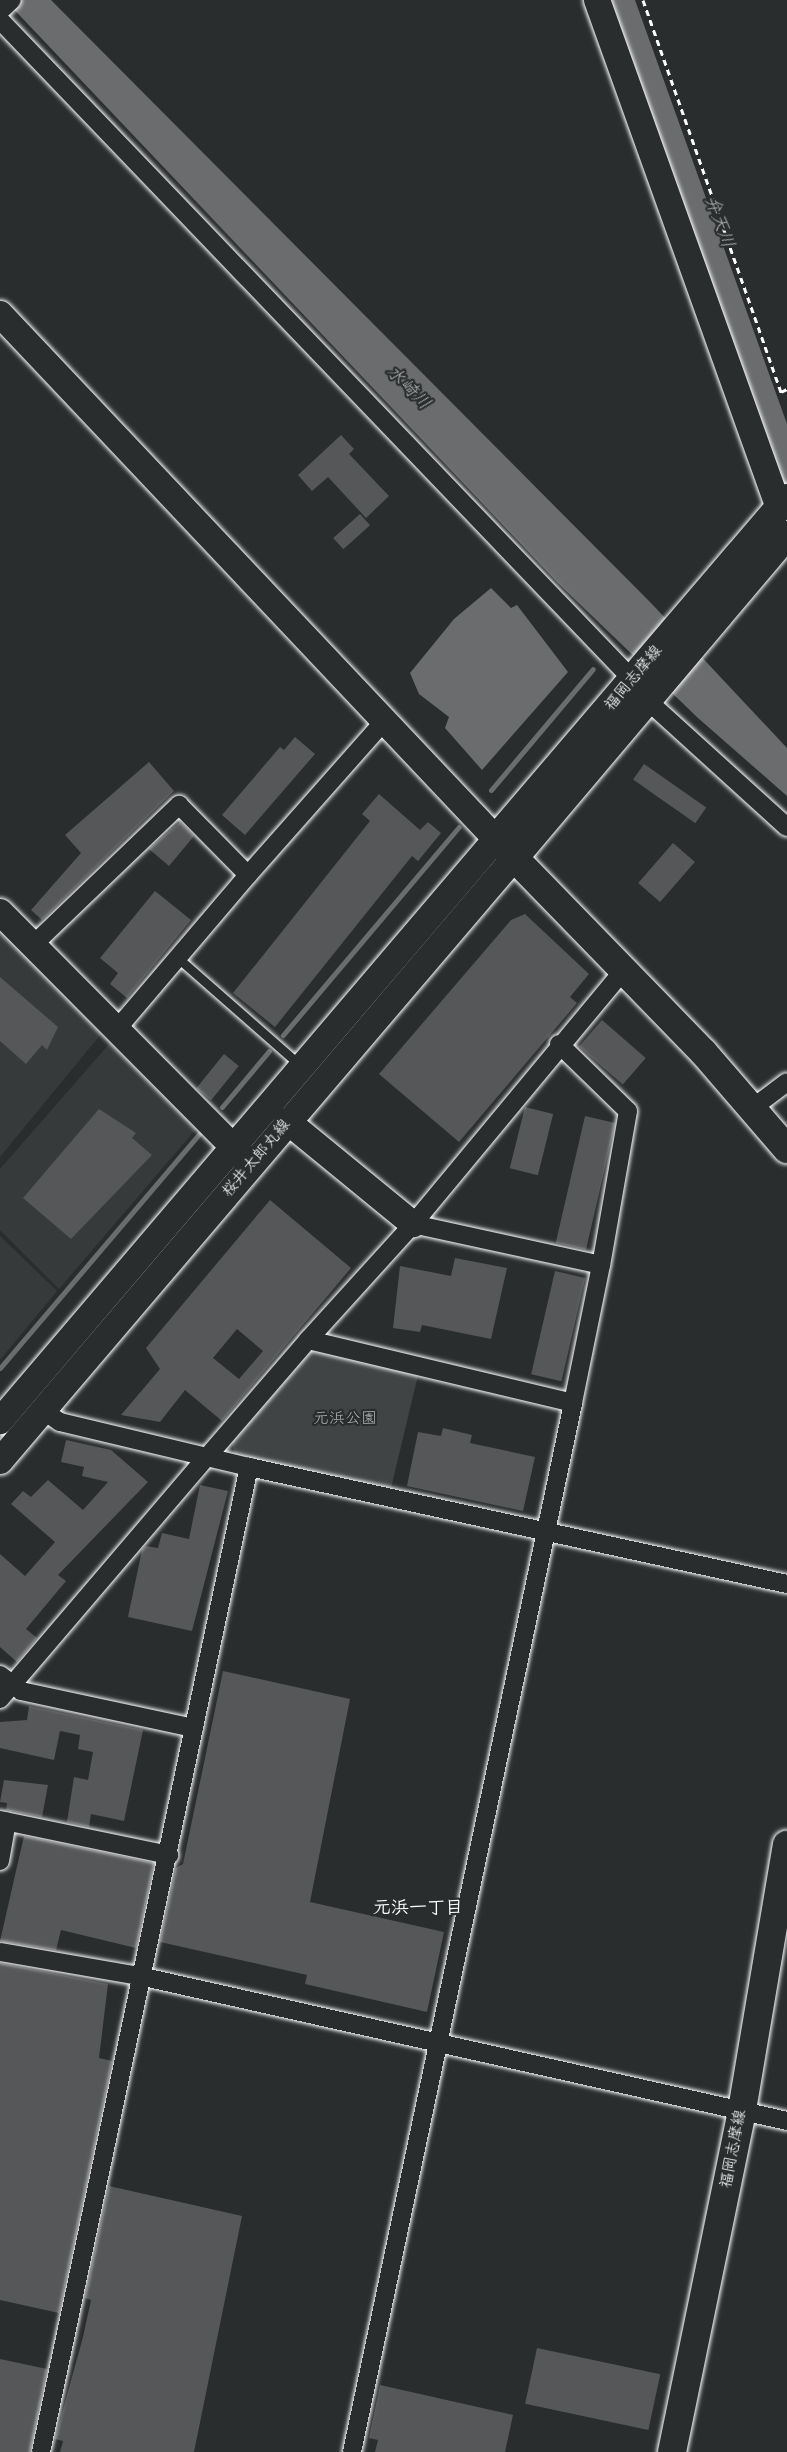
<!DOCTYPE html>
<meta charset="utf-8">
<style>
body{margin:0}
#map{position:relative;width:787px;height:2452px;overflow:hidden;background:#2a2d2e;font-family:Pangolin,"Klee One",sans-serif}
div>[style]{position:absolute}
.built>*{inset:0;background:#373a3b}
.green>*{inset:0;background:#414445}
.water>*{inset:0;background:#6a6c6d}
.stream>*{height:5px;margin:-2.5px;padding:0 2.5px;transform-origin:2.5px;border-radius:2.5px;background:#6a6c6d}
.building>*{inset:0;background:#555758;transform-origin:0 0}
.path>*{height:3px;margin-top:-1.5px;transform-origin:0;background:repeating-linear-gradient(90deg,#fff 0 6px,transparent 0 10.5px)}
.roads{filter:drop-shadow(0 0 2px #fff) drop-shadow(0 0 2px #fff)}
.lane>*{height:9px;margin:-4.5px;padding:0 4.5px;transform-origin:4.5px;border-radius:4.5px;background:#2a2d2e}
.street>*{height:18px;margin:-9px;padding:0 9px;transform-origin:9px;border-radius:9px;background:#2a2d2e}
.secondary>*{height:26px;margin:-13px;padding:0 13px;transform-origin:13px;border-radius:13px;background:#2a2d2e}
.primary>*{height:28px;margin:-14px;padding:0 14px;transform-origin:14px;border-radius:14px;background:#2a2d2e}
span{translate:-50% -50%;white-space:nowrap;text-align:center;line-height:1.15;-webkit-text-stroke:4.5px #2a2d2e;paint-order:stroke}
.street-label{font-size:16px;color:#fff}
.park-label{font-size:16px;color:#b3b4b5}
.water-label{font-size:18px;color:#b4b6b6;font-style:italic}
.neighbourhood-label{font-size:18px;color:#fff;font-weight:700}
</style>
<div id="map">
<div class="built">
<div style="clip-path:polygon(0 931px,101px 1034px,0 1157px)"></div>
<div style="clip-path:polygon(110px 1043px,196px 1129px,59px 1289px,0 1230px,0 1169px)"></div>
<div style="clip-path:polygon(0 1236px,57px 1291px,0 1360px)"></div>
</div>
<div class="green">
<div style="clip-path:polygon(309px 1350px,419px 1371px,391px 1488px,235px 1456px,232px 1442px)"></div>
</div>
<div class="water">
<div style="clip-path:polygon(5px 0,51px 0,651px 603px,787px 748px,787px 796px,698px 718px,558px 583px)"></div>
<div style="clip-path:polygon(611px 0,635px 0,787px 424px,787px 498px)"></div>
<div style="clip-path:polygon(491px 588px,511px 608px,517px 605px,568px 672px,482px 770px,445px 728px,449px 717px,419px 694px,410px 673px,454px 619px)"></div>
</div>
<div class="stream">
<div style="left:491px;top:790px;width:158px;rotate:-49.9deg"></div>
<div style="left:283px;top:1035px;width:272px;rotate:-49.8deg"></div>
<div style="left:222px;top:1107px;width:73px;rotate:-50deg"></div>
<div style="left:0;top:1368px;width:309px;rotate:-49.6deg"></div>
</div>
<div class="building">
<div style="clip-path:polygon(341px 435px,354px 449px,349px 454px,389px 496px,366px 518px,328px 477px,312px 491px,298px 475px)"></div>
<div style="left:360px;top:514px;width:15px;height:36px;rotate:48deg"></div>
<div style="clip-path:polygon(295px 737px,315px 754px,245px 835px,222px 815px,280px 747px,284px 750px)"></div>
<div style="clip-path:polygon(149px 762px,174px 791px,42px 920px,31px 910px,81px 853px,65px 835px)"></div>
<div style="left:644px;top:764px;width:76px;height:19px;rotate:35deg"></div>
<div style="clip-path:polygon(379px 794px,420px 830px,428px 822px,441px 833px,418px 861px,412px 856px,275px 1027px,233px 993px,370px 821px,362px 814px)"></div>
<div style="clip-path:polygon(180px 822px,194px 836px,169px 866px,149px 849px)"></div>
<div style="left:673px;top:843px;width:29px;height:53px;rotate:41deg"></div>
<div style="clip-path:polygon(155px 891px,191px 920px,127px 998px,110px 984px,118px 973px,100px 958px)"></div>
<div style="clip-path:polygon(525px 914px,589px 974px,570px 997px,577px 1003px,459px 1142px,379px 1074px,511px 920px)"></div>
<div style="clip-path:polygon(0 977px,58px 1027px,47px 1050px,42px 1045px,26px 1064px,0 1041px)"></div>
<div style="left:602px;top:1020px;width:58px;height:35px;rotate:41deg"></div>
<div style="left:224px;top:1054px;width:19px;height:44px;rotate:39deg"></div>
<div style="left:525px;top:1107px;width:29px;height:63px;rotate:14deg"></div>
<div style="clip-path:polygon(99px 1109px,136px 1133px,132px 1138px,152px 1155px,71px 1239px,23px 1198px)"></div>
<div style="left:585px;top:1116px;width:31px;height:130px;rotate:13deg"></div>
<div style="clip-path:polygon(evenodd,270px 1200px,351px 1268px,222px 1421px,185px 1390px,160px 1422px,121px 1415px,160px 1369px,146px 1348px,270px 1200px,237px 1329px,263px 1351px,239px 1379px,213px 1358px,237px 1329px)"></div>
<div style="clip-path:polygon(455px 1258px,507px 1268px,491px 1339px,422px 1325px,420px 1332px,393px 1328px,400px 1266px,451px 1276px)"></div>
<div style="left:555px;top:1271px;width:31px;height:106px;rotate:13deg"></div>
<div style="clip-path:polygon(443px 1428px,472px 1435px,470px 1443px,535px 1457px,523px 1511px,407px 1486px,418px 1432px,441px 1436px)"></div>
<div style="clip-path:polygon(66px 1440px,111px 1450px,148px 1482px,58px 1575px,66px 1581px,26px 1629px,37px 1638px,17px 1662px,0 1647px,0 1554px,25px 1576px,55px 1542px,11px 1504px,23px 1491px,31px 1497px,48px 1480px,83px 1510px,108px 1482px,82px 1476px,84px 1467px,61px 1462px)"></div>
<div style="clip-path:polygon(200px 1485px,228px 1491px,192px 1631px,128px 1617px,142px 1550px,146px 1546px,158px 1548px,162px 1533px,189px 1539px)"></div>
<div style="clip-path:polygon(223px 1671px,350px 1699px,310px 1902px,444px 1932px,427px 2012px,305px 1984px,307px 1975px,160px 1942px,176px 1868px,183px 1864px)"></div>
<div style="clip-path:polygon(29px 1706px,143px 1730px,124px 1821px,91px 1814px,89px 1827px,67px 1822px,74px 1777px,88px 1780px,93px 1752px,78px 1749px,80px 1735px,60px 1731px,54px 1760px,0 1748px,0 1722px,27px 1720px)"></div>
<div style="clip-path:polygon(4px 1780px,48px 1785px,42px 1817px,6px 1810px,7px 1803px,0 1802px)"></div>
<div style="clip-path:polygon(24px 1836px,154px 1863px,136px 1948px,61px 1930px,56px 1950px,0 1941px)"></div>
<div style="clip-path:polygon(0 1963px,108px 1984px,99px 2058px,112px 2061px,59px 2313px,0 2300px)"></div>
<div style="clip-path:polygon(109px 2186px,242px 2216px,194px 2452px,60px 2452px,63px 2441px,55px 2439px,83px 2337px,91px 2300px,85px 2298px)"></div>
<div style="left:537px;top:2348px;width:126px;height:57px;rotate:12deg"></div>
<div style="clip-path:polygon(0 2359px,47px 2369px,30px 2452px,0 2452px)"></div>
<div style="clip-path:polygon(380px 2385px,513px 2415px,505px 2452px,375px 2452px,378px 2440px,369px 2438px)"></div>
</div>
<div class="path">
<div style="left:643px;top:0;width:416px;rotate:70.6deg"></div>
<div style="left:781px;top:392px;width:7px;rotate:-27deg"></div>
</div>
<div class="roads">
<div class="lane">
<div style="left:178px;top:958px;width:162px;rotate:41.3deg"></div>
</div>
<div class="street">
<div style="left:0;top:11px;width:16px;rotate:-43deg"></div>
<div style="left:0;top:20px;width:913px;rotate:46.2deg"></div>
<div style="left:649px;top:702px;width:186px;rotate:42.2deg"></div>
<div style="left:248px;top:875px;width:208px;rotate:-48.5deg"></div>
<div style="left:32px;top:946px;width:204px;rotate:-43.8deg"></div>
<div style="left:179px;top:805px;width:98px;rotate:45.4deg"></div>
<div style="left:248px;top:875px;width:204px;rotate:130.4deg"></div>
<div style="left:559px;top:1044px;width:96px;rotate:44.2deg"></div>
<div style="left:628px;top:1111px;width:156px;rotate:99.9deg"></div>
<div style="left:754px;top:1107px;width:41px;rotate:-37.1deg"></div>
<div style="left:413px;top:1224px;width:332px;rotate:-50.3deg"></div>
<div style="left:44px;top:1411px;width:19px;rotate:35deg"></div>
<div style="left:60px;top:1422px;width:194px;rotate:13.4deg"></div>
<div style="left:249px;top:1467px;width:551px;rotate:12.27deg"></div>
<div style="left:0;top:1675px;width:26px;rotate:37deg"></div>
<div style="left:21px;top:1691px;width:177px;rotate:12.1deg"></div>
<div style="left:0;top:1699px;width:318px;rotate:-49.5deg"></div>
<div style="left:207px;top:1457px;width:155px;rotate:-49.2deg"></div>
<div style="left:308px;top:1340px;width:156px;rotate:-47.8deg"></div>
<div style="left:413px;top:1224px;width:192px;rotate:12.3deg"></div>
<div style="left:601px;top:1265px;width:141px;rotate:101.5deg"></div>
<div style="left:573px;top:1403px;width:272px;rotate:-166.6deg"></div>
<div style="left:0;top:1820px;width:173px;rotate:11.7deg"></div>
<div style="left:0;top:1861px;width:40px;rotate:-80deg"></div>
<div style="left:0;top:1952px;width:146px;rotate:9.8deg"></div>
<div style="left:144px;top:1977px;width:659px;rotate:12.62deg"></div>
<div style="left:41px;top:2452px;width:1007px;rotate:-78.08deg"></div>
<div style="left:352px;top:2452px;width:1072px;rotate:-78.1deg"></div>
</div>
<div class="secondary">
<div style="left:597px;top:0;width:540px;rotate:70.29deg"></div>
<div style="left:0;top:314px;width:722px;rotate:46.63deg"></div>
<div style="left:496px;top:839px;width:765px;rotate:130.44deg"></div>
<div style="left:0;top:912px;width:349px;rotate:45.2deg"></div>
<div style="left:287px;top:1121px;width:163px;rotate:39.3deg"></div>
<div style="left:0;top:1461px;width:792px;rotate:-49.56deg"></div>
</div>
<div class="primary">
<div style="left:787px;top:498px;width:448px;rotate:130.5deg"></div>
<div style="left:496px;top:839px;width:298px;rotate:45.8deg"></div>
<div style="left:704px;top:1053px;width:127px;rotate:49.2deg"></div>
<div style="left:514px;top:858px;width:423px;rotate:-49.8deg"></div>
<div style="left:672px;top:2452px;width:349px;rotate:-78.4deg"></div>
<div style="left:742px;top:2110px;width:269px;rotate:-80.4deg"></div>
</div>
</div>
<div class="street-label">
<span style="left:633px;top:678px;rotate:-50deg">福岡志摩線</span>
<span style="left:256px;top:1158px;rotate:-50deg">桜井太郎丸線</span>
<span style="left:733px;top:2149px;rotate:-79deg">福岡志摩線</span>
</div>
<div class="park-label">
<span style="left:345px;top:1418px">元浜公園</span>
</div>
<div class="water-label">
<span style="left:719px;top:222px;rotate:70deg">弁天川</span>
<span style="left:408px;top:388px;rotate:45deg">水崎川</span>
</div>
<div class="neighbourhood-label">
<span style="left:418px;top:1908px">元浜一丁目</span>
</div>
</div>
